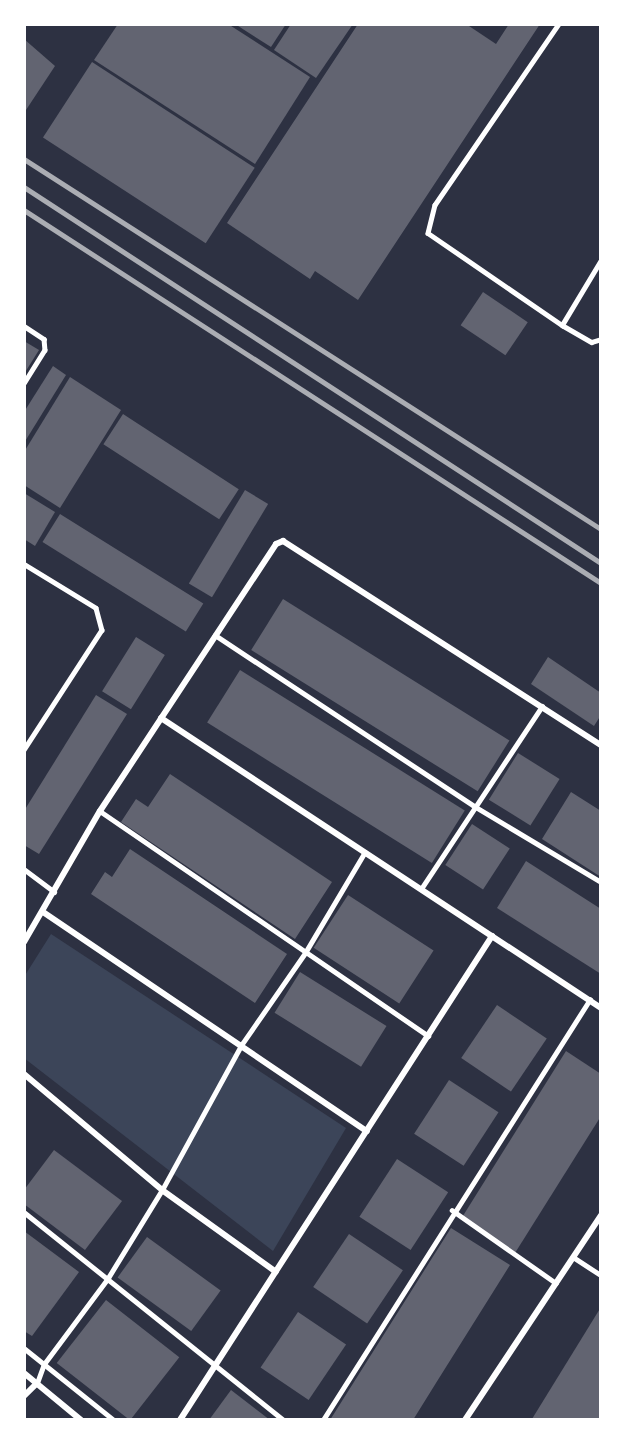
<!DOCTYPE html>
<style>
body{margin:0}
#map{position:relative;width:625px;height:1444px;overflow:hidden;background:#2d3142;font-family:Barlow,sans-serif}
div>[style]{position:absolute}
.green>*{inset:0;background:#3c4559}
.building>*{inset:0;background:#626471;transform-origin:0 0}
.service>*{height:4.5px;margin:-2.25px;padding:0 2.25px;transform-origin:2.25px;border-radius:2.25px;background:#fff}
.minor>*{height:6px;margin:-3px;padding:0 3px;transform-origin:3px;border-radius:3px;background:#fff}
.rail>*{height:4.5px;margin:-2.25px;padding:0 2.25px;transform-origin:2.25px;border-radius:2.25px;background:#abadb3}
span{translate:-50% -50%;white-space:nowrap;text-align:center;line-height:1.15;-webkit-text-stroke:6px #fff;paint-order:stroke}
.frame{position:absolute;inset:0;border:26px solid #fff;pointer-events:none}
</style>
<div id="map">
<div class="green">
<div style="clip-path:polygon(51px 934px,346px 1128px,273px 1251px,24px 1058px,24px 977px)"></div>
</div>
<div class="building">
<div style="clip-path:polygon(118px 24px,228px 24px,310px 77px,255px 164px,94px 60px)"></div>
<div style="clip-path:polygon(235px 24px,286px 24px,271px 47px)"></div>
<div style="clip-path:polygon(291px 24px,353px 24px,316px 78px,274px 50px)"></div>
<div style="clip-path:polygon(358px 24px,466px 24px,496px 44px,509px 24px,540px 24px,358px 300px,315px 271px,310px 279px,227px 223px)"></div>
<div style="clip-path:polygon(24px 39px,55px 66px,26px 110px,24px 109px)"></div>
<div style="left:92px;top:62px;width:194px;height:90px;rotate:33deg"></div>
<div style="left:483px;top:292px;width:54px;height:40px;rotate:34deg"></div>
<div style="clip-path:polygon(24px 341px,39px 350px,24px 374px)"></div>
<div style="clip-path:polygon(53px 366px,66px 375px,24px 443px,24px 412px)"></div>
<div style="clip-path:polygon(70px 377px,121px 410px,60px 508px,24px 485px,24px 452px)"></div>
<div style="left:123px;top:414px;width:138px;height:36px;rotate:33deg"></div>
<div style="left:245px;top:490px;width:27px;height:109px;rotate:31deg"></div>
<div style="clip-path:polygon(24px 493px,55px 512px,35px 546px,24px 539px)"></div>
<div style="left:60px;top:514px;width:169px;height:33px;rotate:32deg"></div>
<div style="left:283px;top:599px;width:267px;height:60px;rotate:32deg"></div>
<div style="left:136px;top:637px;width:34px;height:64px;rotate:32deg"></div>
<div style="clip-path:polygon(548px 657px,601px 693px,601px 715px,594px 726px,531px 684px)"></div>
<div style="left:240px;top:670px;width:265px;height:62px;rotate:32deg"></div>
<div style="clip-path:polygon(96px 695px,127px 714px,39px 854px,24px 845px,24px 811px)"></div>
<div style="left:518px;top:753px;width:49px;height:55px;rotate:32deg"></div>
<div style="clip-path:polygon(170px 774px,332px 882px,295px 939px,121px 822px,136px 799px,148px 807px)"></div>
<div style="clip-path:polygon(571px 792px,601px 811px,601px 877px,542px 839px)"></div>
<div style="left:472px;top:824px;width:45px;height:49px;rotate:33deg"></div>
<div style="clip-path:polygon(130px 849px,287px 954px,255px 1003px,91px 894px,105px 872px,112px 877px)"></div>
<div style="clip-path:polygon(526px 861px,601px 909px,601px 974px,497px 908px)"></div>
<div style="left:348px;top:895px;width:102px;height:63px;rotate:33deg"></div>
<div style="left:300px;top:972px;width:102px;height:48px;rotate:32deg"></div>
<div style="left:497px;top:1005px;width:60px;height:64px;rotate:34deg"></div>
<div style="clip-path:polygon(566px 1051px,601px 1074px,601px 1116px,515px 1253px,461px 1219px)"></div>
<div style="left:449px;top:1080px;width:59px;height:64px;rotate:33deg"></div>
<div style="clip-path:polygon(54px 1150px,122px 1201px,85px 1250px,24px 1204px,24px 1190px)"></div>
<div style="left:397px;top:1159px;width:61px;height:69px;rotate:33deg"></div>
<div style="clip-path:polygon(451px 1228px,510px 1265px,436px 1383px,413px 1420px,330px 1420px)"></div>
<div style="clip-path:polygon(24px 1231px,79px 1272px,32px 1336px,24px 1331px)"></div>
<div style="left:349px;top:1234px;width:65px;height:64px;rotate:34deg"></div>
<div style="left:147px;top:1237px;width:91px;height:50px;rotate:36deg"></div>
<div style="left:106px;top:1300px;width:93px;height:80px;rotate:38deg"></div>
<div style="clip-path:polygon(601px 1307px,601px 1420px,533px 1420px,532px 1419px)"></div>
<div style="left:298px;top:1312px;width:58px;height:67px;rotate:34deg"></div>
<div style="clip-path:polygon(231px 1390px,270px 1420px,209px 1420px)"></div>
</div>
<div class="service">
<div style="left:559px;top:24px;width:219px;rotate:124.4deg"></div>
<div style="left:435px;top:205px;width:29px;rotate:104deg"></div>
<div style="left:428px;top:233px;width:163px;rotate:34.5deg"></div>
<div style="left:562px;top:325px;width:34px;rotate:30deg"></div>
<div style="left:592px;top:342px;width:9px;rotate:-18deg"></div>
<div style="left:562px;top:325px;width:76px;rotate:-59deg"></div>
<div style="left:24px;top:326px;width:24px;rotate:33deg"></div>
<div style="left:44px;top:339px;width:11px;rotate:85deg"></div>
<div style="left:45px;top:350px;width:40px;rotate:122deg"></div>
<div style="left:24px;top:564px;width:84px;rotate:31.4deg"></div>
<div style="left:96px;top:608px;width:23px;rotate:75deg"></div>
<div style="left:102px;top:630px;width:143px;rotate:123deg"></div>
<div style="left:215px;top:635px;width:310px;rotate:33.4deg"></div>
<div style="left:474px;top:806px;width:148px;rotate:30.9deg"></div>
<div style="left:100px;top:811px;width:398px;rotate:34.4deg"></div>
<div style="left:24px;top:869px;width:38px;rotate:37deg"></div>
<div style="left:421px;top:889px;width:219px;rotate:-56.5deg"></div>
<div style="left:452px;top:1210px;width:127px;rotate:35.1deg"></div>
<div style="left:24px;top:1212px;width:333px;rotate:38.7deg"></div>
<div style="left:573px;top:1257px;width:33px;rotate:33deg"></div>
<div style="left:24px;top:1348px;width:115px;rotate:38.7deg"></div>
<div style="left:37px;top:1383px;width:20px;rotate:-70deg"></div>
<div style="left:44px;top:1364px;width:107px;rotate:-53.3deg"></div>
<div style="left:108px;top:1278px;width:103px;rotate:-58.5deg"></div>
<div style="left:162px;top:1190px;width:166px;rotate:-61.3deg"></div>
<div style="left:242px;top:1044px;width:111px;rotate:-55.3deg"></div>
<div style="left:305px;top:953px;width:117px;rotate:-59.3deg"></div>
<div style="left:323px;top:1420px;width:498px;rotate:-57.6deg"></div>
</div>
<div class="minor">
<div style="left:161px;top:718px;width:527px;rotate:33.39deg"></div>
<div style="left:43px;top:912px;width:391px;rotate:34.1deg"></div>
<div style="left:24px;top:942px;width:151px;rotate:-59.9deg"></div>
<div style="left:100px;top:811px;width:320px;rotate:-56.6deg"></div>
<div style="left:276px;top:544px;width:8px;rotate:-23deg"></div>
<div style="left:283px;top:541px;width:378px;rotate:32.7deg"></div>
<div style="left:24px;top:1074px;width:180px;rotate:40deg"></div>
<div style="left:162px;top:1190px;width:140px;rotate:35.7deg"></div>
<div style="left:24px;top:1373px;width:74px;rotate:39.5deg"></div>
<div style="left:24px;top:1396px;width:18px;rotate:-45deg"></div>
<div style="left:180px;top:1420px;width:576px;rotate:-57.19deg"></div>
<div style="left:465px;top:1420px;width:246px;rotate:-56.4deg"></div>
</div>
<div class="rail">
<div style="left:24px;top:159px;width:685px;rotate:32.67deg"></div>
<div style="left:24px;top:187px;width:689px;rotate:33.09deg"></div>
<div style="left:24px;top:210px;width:687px;rotate:32.88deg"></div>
</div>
<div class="frame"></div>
</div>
